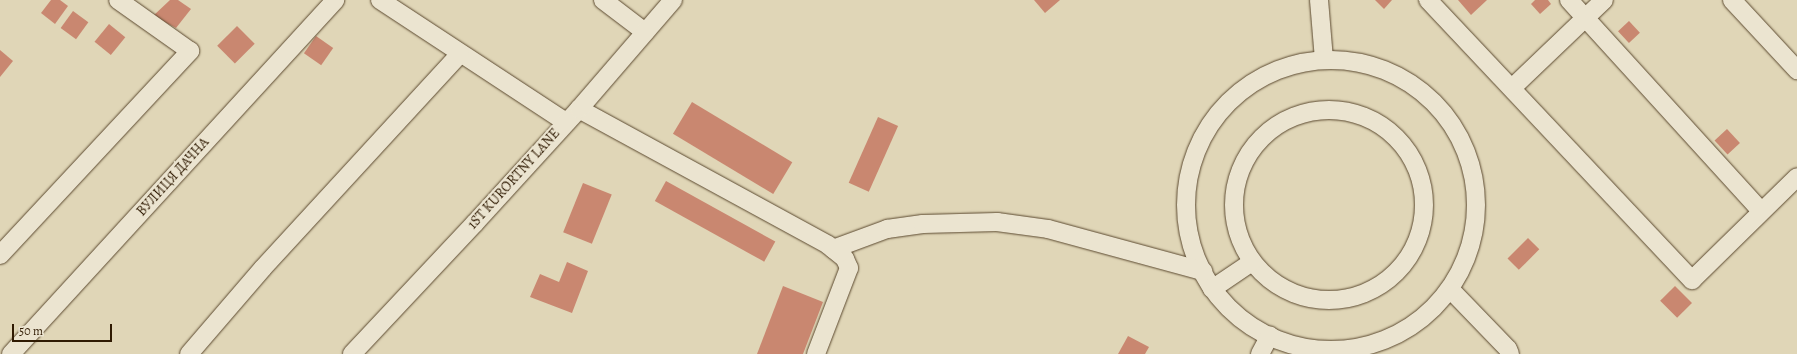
<!DOCTYPE html>
<meta charset="utf-8">
<style>
body{margin:0}
#map{position:relative;width:1797px;height:354px;overflow:hidden;background:#e0d6b7;font-family:Alegreya,serif}
div>[style]{position:absolute}
.building>*{inset:0;background:#c98770;transform-origin:0 0}
.roads{filter:drop-shadow(0 0 1px #5b492f) drop-shadow(0 0 1px #5b492f)}
.minor>*{height:18px;margin:-9px;padding:0 9px;transform-origin:9px;border-radius:9px;background:#ebe4d0}
.minor>.ring{margin:-9px;padding:0;box-sizing:content-box;background:none;border:18px solid #ebe4d0;border-radius:50%}
span{translate:-50% -50%;white-space:nowrap;text-align:center;line-height:1.15;-webkit-text-stroke:4px #ebe4d0;paint-order:stroke}
.street-label{font-size:14px;color:#2f1a02}
.scale{position:absolute;left:12px;top:324px;width:100px;height:18px;box-sizing:border-box;border:2px solid #2f1a02;border-top:0;padding-left:5px;font-size:12px;line-height:14px;white-space:nowrap;color:#2f1a02;-webkit-text-stroke:3px #ebe4d0;paint-order:stroke}
</style>
<div id="map">
<div class="building">
<div style="clip-path:polygon(51px 0,60px 0,68px 6px,55px 24px,41px 13px)"></div>
<div style="clip-path:polygon(170px 0,178px 0,191px 9px,176px 28px,153px 16px)"></div>
<div style="clip-path:polygon(1034px 0,1060px 0,1045px 13px)"></div>
<div style="clip-path:polygon(1375px 0,1392px 0,1384px 9px)"></div>
<div style="clip-path:polygon(1458px 0,1487px 0,1471px 15px)"></div>
<div style="clip-path:polygon(1535px 0,1548px 0,1551px 4px,1540px 14px,1531px 4px)"></div>
<div style="left:73px;top:11px;width:19px;height:21px;rotate:36deg"></div>
<div style="left:1629px;top:21px;width:16px;height:15px;rotate:47deg"></div>
<div style="left:109px;top:24px;width:21px;height:23px;rotate:39deg"></div>
<div style="left:237px;top:26px;width:25px;height:28px;rotate:45deg"></div>
<div style="left:316px;top:36px;width:21px;height:21px;rotate:35deg"></div>
<div style="clip-path:polygon(0 50px,13px 61px,0 77px)"></div>
<div style="left:692px;top:102px;width:117px;height:37px;rotate:31deg"></div>
<div style="left:878px;top:117px;width:22px;height:72px;rotate:24deg"></div>
<div style="left:1727px;top:129px;width:19px;height:17px;rotate:47deg"></div>
<div style="left:666px;top:181px;width:125px;height:23px;rotate:29deg"></div>
<div style="left:583px;top:183px;width:31px;height:53px;rotate:22deg"></div>
<div style="left:1528px;top:238px;width:16px;height:29px;rotate:45deg"></div>
<div style="clip-path:polygon(567px 262px,588px 271px,572px 313px,530px 297px,540px 274px,559px 282px)"></div>
<div style="clip-path:polygon(783px 286px,823px 302px,803px 354px,757px 354px)"></div>
<div style="left:1675px;top:286px;width:24px;height:21px;rotate:45deg"></div>
<div style="clip-path:polygon(1128px 336px,1149px 347px,1145px 354px,1118px 354px)"></div>
</div>
<div class="roads">
<div class="minor">
<div style="left:380px;top:0;width:222px;rotate:33.3deg"></div>
<div style="left:603px;top:0;width:53px;rotate:37.3deg"></div>
<div style="left:1319px;top:0;width:59px;rotate:85.2deg"></div>
<div style="left:1428px;top:0;width:385px;rotate:46.7deg"></div>
<div style="left:1692px;top:280px;width:147px;rotate:-44.4deg"></div>
<div style="left:1569px;top:0;width:285px;rotate:47.7deg"></div>
<div style="left:1732px;top:0;width:96px;rotate:47.1deg"></div>
<div class="ring" style="left:1186px;top:60px;width:272px;height:272px"></div>
<div style="left:1512px;top:88px;width:127px;rotate:-43.7deg"></div>
<div style="left:579px;top:109px;width:284px;rotate:28.6deg"></div>
<div style="left:828px;top:245px;width:22px;rotate:39deg"></div>
<div style="left:845px;top:259px;width:10px;rotate:66deg"></div>
<div style="left:849px;top:268px;width:92px;rotate:111deg"></div>
<div class="ring" style="left:1234px;top:110px;width:172px;height:172px"></div>
<div style="left:833px;top:249px;width:58px;rotate:-20.3deg"></div>
<div style="left:887px;top:229px;width:36px;rotate:-8deg"></div>
<div style="left:923px;top:224px;width:74px;rotate:-1.5deg"></div>
<div style="left:997px;top:222px;width:51px;rotate:7.8deg"></div>
<div style="left:1048px;top:229px;width:161px;rotate:15.2deg"></div>
<div style="left:0;top:255px;width:279px;rotate:-47deg"></div>
<div style="left:190px;top:51px;width:88px;rotate:-144.7deg"></div>
<div style="left:1212px;top:289px;width:48px;rotate:-34deg"></div>
<div style="left:1450px;top:289px;width:83px;rotate:46deg"></div>
<div style="left:1508px;top:349px;width:5px;rotate:68deg"></div>
<div style="left:11px;top:354px;width:480px;rotate:-47.5deg"></div>
<div style="left:189px;top:354px;width:113px;rotate:-49.3deg"></div>
<div style="left:263px;top:268px;width:291px;rotate:-47.4deg"></div>
<div style="left:352px;top:354px;width:180px;rotate:-46.8deg"></div>
<div style="left:475px;top:223px;width:154px;rotate:-47.6deg"></div>
<div style="left:579px;top:109px;width:144px;rotate:-49.2deg"></div>
<div style="left:1260px;top:354px;width:21px;rotate:-62deg"></div>
</div>
</div>
<div class="street-label">
<span style="left:173px;top:177px;rotate:-48deg">ВУЛИЦЯ ДАЧНА</span>
<span style="left:514px;top:179px;rotate:-48deg">1ST KURORTNY LANE</span>
</div>
<div class="scale">50 m</div>
</div>
